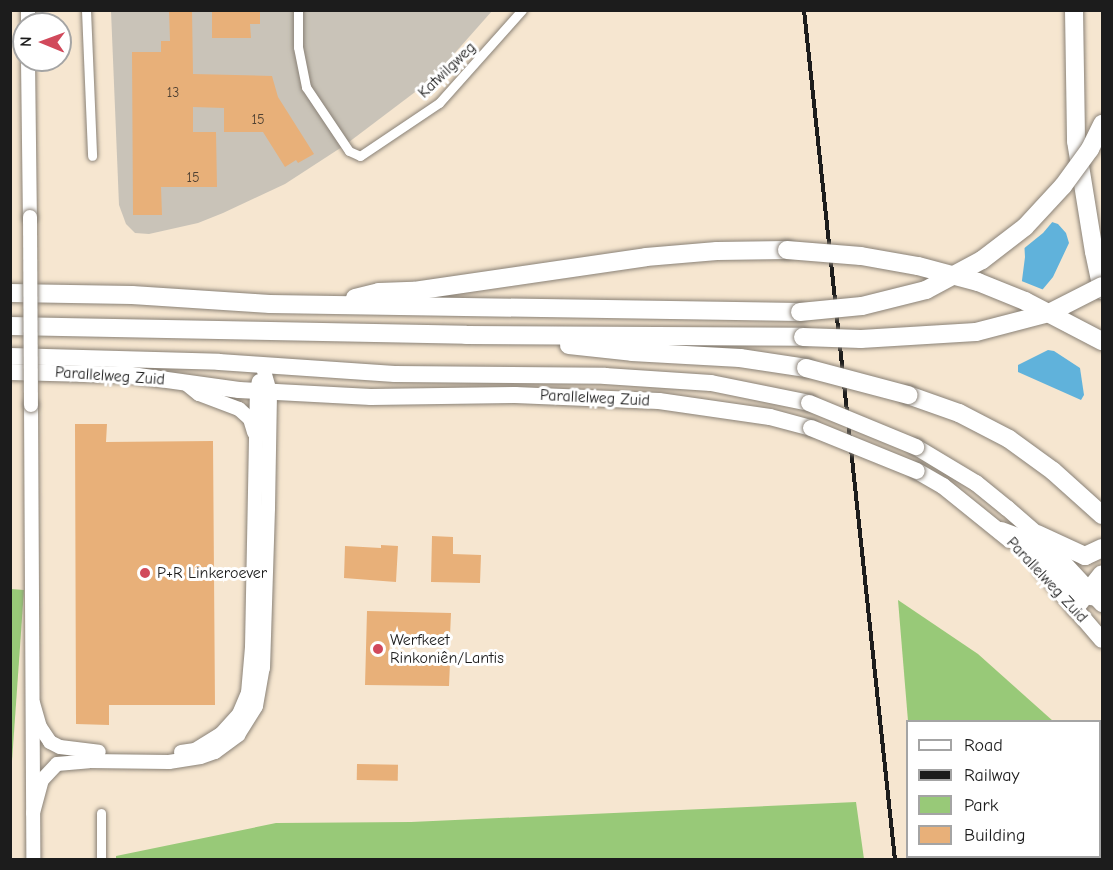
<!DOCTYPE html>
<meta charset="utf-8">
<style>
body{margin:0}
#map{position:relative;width:1113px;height:870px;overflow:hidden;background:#f6e6d0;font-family:"Comic Neue",sans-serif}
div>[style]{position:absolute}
.industrial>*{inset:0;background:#c9c3b8}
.green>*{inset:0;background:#98c978;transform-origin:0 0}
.water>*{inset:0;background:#60b2db}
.pier>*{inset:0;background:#f6e6d0}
.building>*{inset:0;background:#e8b079;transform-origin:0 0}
.roads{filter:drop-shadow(0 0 2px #898176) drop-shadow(0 0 2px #898176)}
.minor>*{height:9px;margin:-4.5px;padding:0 4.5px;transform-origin:4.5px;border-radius:4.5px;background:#fff}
.secondary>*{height:14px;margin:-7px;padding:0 7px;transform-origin:7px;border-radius:7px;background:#fff}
.trunk>*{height:16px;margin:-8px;padding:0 8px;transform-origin:8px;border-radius:8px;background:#fff}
.motorway>*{height:18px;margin:-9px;padding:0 9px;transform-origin:9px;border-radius:9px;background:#fff}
.rail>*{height:4px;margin:-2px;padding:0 2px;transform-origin:2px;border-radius:2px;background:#1c1c1c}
.bridges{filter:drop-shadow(0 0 2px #898176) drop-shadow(0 0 2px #898176)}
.secondary-bridge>*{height:14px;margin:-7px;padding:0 7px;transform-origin:7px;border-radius:7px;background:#fff}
.trunk-bridge>*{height:16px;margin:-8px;padding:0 8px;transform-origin:8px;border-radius:8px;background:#fff}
.motorway-bridge>*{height:18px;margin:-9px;padding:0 9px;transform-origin:9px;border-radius:9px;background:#fff}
.dots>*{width:16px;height:16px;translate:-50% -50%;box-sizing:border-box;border:3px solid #fff;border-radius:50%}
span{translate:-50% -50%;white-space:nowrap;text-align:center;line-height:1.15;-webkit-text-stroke:6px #fff;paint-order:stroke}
.number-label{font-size:14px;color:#4f4133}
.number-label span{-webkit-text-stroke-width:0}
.street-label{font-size:16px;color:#1c1c1c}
.poi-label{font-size:16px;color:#1c1c1c}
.left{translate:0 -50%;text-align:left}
.frame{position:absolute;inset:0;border:12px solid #1c1c1c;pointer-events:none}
.legend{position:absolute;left:906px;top:720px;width:195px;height:138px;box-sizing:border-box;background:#fff;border:2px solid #a4a4a4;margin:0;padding:8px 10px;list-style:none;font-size:18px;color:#1c1c1c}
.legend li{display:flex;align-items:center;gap:12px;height:30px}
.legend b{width:30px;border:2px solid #a4a4a4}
.north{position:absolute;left:12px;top:12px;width:60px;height:60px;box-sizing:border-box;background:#fff;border:2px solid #a4a4a4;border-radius:50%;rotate:271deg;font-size:16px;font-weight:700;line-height:24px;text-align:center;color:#1c1c1c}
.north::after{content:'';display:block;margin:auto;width:21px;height:27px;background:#d1495b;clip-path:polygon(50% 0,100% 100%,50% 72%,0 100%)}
</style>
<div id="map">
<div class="industrial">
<div style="clip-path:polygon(111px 11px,492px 11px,431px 80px,345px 145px,285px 184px,223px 213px,198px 223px,149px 234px,135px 233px,126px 224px,119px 205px)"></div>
</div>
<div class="green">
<div style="left:11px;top:589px;width:13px;height:270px;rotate:4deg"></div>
<div style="clip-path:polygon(898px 600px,978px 654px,1053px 721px,908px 721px)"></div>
<div style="clip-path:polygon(1100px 770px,1102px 773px,1102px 859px,923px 859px,923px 857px,1100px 856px)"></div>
<div style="clip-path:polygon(856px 802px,864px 859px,116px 859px,116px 856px,276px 823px,411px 822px)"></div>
</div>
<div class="water">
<div style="clip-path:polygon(1046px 220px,1058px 224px,1066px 233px,1069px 243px,1053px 277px,1038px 295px,1021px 288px,1025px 257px,1024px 240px)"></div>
<div style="clip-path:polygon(1048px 350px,1054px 351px,1080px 368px,1084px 395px,1081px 400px,1018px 372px,1018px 365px)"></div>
</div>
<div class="pier">
<div style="clip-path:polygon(1045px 217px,1054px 220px,1043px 233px,1022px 250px,1021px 240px)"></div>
<div style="clip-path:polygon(1019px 280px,1044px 290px,1046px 291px,1039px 298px,1018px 290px)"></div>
</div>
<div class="building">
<div style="clip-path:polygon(169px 10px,192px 10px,193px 74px,272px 76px,278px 97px,314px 154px,298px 163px,296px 160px,285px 167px,263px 132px,224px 132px,224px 108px,193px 107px,193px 132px,216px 132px,217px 187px,161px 187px,162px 215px,133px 215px,132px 52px,161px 52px,161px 41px,170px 41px)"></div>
<div style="clip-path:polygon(212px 10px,260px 10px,260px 24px,250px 24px,251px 38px,212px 38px)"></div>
<div style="clip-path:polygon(75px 424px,107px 424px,106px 442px,213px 441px,215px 705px,109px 705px,109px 725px,76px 724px)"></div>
<div style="clip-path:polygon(432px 536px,453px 537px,453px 554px,481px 555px,480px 583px,431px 582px)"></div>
<div style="clip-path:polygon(381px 545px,398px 546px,396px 582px,344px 578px,345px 546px,381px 548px)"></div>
<div style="clip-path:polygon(367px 611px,451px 613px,450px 636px,390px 635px,389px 662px,450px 663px,449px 686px,365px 685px)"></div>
<div style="left:357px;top:764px;width:41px;height:16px;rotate:1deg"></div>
</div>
<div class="roads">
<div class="minor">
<div style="left:86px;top:10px;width:146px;rotate:87.6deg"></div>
<div style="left:298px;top:10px;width:37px;rotate:90deg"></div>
<div style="left:298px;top:47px;width:41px;rotate:78.7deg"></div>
<div style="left:306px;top:87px;width:77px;rotate:56.1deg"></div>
<div style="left:349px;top:151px;width:12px;rotate:24deg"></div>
<div style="left:360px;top:156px;width:95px;rotate:-33.9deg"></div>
<div style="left:439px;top:103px;width:125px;rotate:-48.3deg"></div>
<div style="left:101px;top:860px;width:47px;rotate:-90deg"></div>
</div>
<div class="secondary">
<div style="left:28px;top:10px;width:14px;rotate:90deg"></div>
<div style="left:28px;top:60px;width:157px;rotate:89.3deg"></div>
<div style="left:184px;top:382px;width:19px;rotate:39deg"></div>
<div style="left:199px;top:394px;width:43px;rotate:20.6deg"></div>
<div style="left:239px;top:409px;width:15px;rotate:42deg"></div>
<div style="left:250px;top:419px;width:14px;rotate:73deg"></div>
<div style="left:31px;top:405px;width:455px;rotate:89.7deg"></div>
<div style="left:33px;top:703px;width:25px;rotate:74deg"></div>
<div style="left:40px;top:727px;width:18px;rotate:56deg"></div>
<div style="left:50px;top:742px;width:11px;rotate:27deg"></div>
<div style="left:60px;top:747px;width:39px;rotate:7deg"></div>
<div style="left:181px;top:752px;width:14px;rotate:-8deg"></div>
<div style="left:195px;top:750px;width:31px;rotate:-32deg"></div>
<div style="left:221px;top:734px;width:27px;rotate:-48deg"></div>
<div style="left:239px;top:714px;width:23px;rotate:-67deg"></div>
<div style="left:248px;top:693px;width:46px;rotate:-85deg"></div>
<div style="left:252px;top:647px;width:256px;rotate:-88.9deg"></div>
<div style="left:257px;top:391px;width:10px;rotate:-79deg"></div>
<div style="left:33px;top:813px;width:34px;rotate:-75deg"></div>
<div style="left:42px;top:780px;width:22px;rotate:-47deg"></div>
<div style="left:57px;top:764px;width:32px;rotate:-5deg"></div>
<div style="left:89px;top:761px;width:80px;rotate:0.7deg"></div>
<div style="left:169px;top:762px;width:32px;rotate:-9deg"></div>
<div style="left:201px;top:757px;width:15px;rotate:-20deg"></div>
<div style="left:215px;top:752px;width:29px;rotate:-36deg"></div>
<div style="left:238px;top:735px;width:34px;rotate:-58deg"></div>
<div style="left:256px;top:706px;width:39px;rotate:-80deg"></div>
<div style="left:263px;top:668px;width:160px;rotate:-88.2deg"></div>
<div style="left:268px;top:508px;width:116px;rotate:-89deg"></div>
<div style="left:270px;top:392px;width:26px;rotate:-106deg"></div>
</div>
<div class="trunk">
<div style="left:10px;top:356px;width:209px;rotate:1.6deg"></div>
<div style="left:219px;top:362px;width:176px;rotate:3.9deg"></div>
<div style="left:395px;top:374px;width:210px;rotate:0.5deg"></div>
<div style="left:605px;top:376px;width:106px;rotate:3.8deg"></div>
<div style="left:711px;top:383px;width:100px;rotate:11.5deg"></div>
<div style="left:10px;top:372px;width:121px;rotate:1.4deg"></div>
<div style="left:131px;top:375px;width:109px;rotate:7.9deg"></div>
<div style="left:239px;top:390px;width:132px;rotate:3deg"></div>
<div style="left:371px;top:397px;width:144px;rotate:-0.8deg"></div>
<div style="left:515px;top:395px;width:144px;rotate:2.4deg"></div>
<div style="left:659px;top:401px;width:112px;rotate:8.2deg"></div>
<div style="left:770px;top:417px;width:42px;rotate:15deg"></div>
<div style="left:916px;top:447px;width:70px;rotate:31deg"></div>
<div style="left:976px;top:483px;width:40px;rotate:39deg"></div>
<div style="left:1007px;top:508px;width:40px;rotate:41deg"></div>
<div style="left:1037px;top:534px;width:96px;rotate:47.1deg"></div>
<div style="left:917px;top:471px;width:30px;rotate:30deg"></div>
<div style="left:943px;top:486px;width:86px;rotate:38.9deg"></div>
<div style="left:1042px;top:570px;width:92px;rotate:49.4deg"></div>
</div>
<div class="motorway">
<div style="left:1074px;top:10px;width:131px;rotate:89.1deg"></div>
<div style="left:1076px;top:141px;width:112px;rotate:80.8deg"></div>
<div style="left:1094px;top:252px;width:39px;rotate:78deg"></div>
<div style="left:10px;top:293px;width:122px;rotate:0.9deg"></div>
<div style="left:132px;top:295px;width:138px;rotate:3.7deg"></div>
<div style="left:270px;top:304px;width:530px;rotate:0.86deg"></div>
<div style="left:355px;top:298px;width:25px;rotate:-14deg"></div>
<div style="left:379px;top:292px;width:35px;rotate:-2deg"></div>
<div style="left:414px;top:291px;width:234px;rotate:-8.3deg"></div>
<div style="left:646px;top:257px;width:71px;rotate:-4.8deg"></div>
<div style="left:717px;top:251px;width:70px;rotate:-0.8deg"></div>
<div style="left:10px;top:326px;width:456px;rotate:1.1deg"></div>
<div style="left:466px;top:335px;width:337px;rotate:0.3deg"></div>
<div style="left:569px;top:345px;width:63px;rotate:6.3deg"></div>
<div style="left:632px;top:352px;width:108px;rotate:3.2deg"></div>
<div style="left:740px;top:358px;width:67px;rotate:8.6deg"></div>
<div style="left:908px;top:395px;width:54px;rotate:19.4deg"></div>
<div style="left:959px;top:413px;width:56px;rotate:27.5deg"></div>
<div style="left:1009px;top:439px;width:54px;rotate:36deg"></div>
<div style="left:1053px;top:471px;width:66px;rotate:41.9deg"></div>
<div style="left:1001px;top:531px;width:20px;rotate:20deg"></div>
<div style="left:1020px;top:538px;width:79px;rotate:45deg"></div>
<div style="left:1076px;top:594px;width:21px;rotate:8deg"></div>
<div style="left:1037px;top:534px;width:53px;rotate:24.6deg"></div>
<div style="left:1085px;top:556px;width:19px;rotate:-25deg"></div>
<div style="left:1075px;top:608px;width:43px;rotate:-51.5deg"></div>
</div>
</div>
<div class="rail">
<div style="left:804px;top:10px;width:855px;rotate:83.89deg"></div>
</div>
<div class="bridges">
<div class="secondary-bridge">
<div style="left:30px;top:217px;width:188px;rotate:89.7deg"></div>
</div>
<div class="trunk-bridge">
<div style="left:809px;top:403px;width:116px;rotate:22.4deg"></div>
<div style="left:811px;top:428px;width:114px;rotate:22.1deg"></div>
</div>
<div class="motorway-bridge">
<div style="left:787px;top:250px;width:74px;rotate:4.6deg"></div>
<div style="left:861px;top:256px;width:58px;rotate:10deg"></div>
<div style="left:918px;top:266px;width:62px;rotate:14.9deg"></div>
<div style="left:978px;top:282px;width:51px;rotate:22deg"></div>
<div style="left:1025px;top:301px;width:87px;rotate:27.5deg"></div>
<div style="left:800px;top:312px;width:62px;rotate:-5.5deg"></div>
<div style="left:862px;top:306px;width:66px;rotate:-14deg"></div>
<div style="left:926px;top:290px;width:64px;rotate:-28.2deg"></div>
<div style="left:982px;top:260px;width:54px;rotate:-37.5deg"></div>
<div style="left:1025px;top:227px;width:56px;rotate:-47.2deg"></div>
<div style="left:1063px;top:186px;width:46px;rotate:-53.9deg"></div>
<div style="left:1090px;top:149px;width:28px;rotate:-64deg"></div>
<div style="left:803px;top:337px;width:58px;rotate:2deg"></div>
<div style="left:861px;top:339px;width:115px;rotate:-3.5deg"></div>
<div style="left:976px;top:332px;width:75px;rotate:-14.6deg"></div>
<div style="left:1049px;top:313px;width:59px;rotate:-27deg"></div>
<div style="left:806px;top:368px;width:106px;rotate:14.8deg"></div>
</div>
</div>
<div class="dots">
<div style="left:145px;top:573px;background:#d1495b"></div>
<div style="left:378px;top:649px;background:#d1495b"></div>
</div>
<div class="number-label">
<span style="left:173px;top:93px">13</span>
<span style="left:258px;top:120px">15</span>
<span style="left:193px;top:178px">15</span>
</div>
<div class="street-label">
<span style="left:447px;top:70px;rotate:-44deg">Katwilgweg</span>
<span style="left:110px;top:376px;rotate:4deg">Parallelweg Zuid</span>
<span style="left:595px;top:398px;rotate:3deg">Parallelweg Zuid</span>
<span style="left:1047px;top:580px;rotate:47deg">Parallelweg Zuid</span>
</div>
<div class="poi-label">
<span class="left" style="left:157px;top:573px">P+R Linkeroever</span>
<span class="left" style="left:390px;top:649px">Werfkeet<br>Rinkoniên/Lantis</span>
</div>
<div class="frame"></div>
<ul class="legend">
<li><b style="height:8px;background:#fff"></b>Road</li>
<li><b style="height:8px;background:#1c1c1c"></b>Railway</li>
<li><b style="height:16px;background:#98c978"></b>Park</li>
<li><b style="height:16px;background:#e8b079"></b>Building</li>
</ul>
<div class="north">N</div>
</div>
